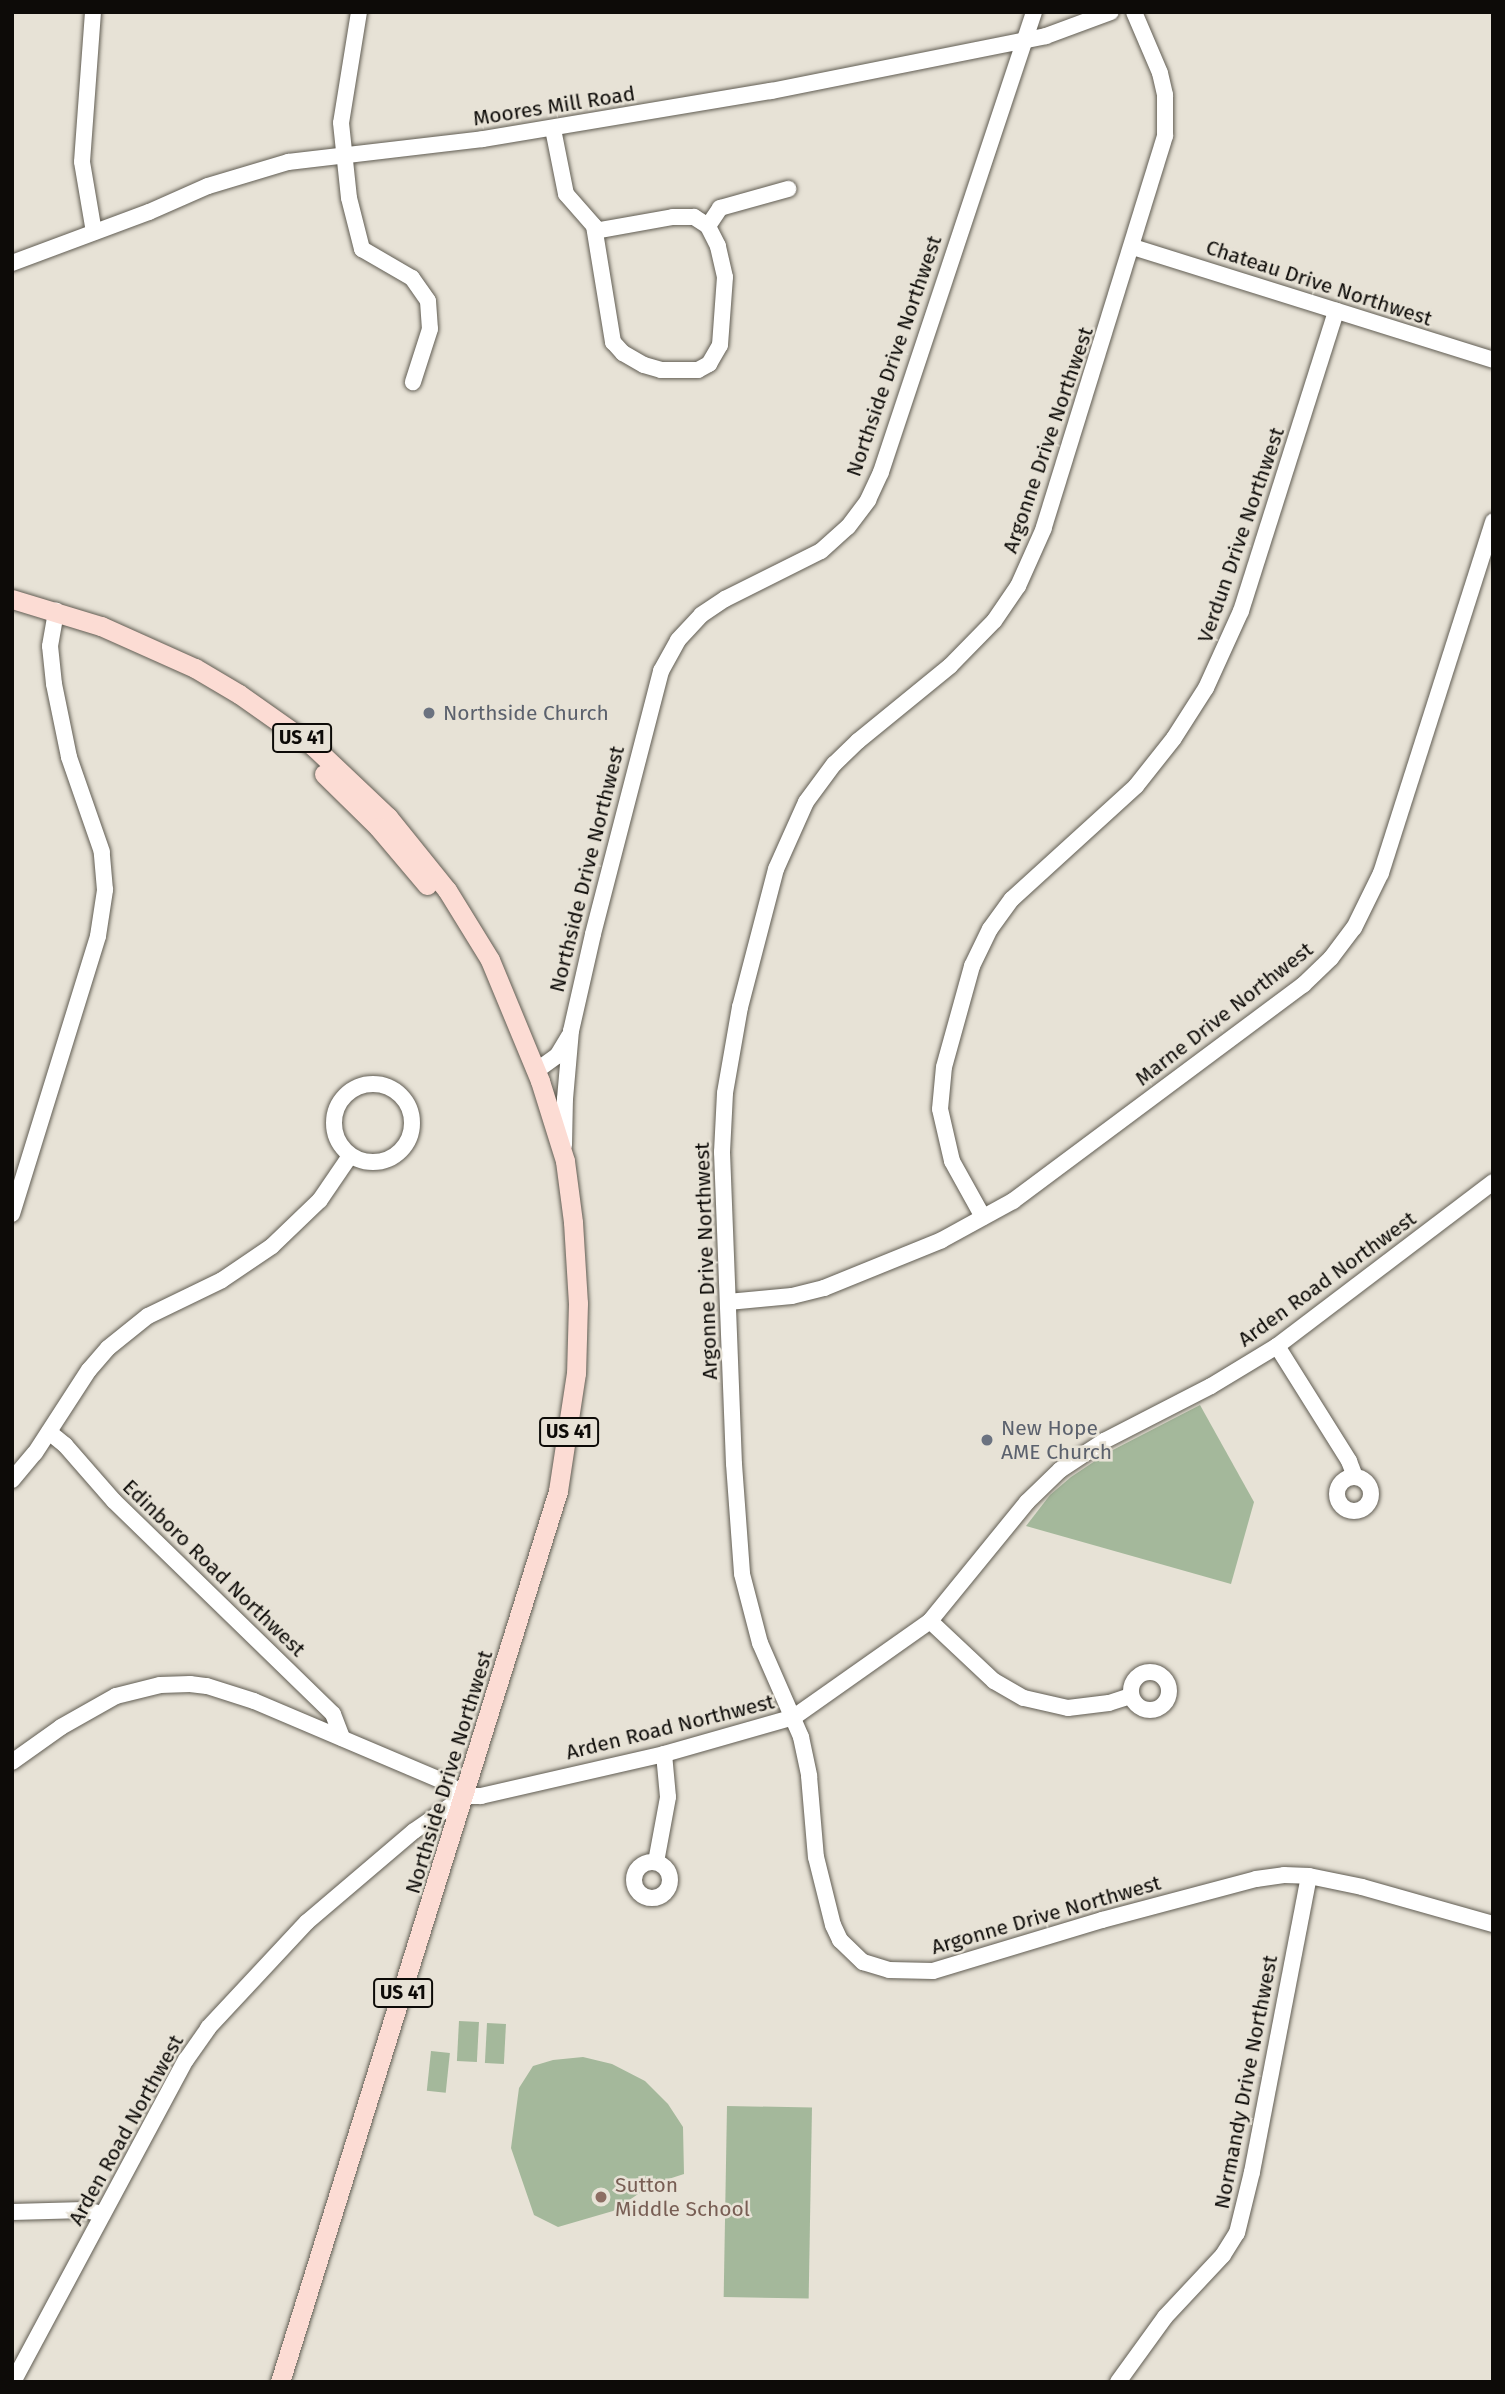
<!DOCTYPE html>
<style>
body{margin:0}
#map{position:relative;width:1505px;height:2394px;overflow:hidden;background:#e7e2d6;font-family:"Fira Sans",sans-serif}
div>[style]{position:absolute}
.green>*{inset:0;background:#a4b89b;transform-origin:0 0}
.roads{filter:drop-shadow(0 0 2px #615d53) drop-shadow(0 0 2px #615d53)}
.minor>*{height:16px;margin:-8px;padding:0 8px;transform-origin:8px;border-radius:8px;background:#fff}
.minor>.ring{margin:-8px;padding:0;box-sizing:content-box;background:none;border:16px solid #fff;border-radius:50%}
.major>*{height:19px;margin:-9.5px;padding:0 9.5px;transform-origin:9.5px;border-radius:9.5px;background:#fcdcd4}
.dots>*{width:19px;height:19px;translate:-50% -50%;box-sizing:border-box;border:4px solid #e7e2d6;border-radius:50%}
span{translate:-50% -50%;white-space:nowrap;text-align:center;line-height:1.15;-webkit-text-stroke:5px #e7e2d6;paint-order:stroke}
.shield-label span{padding:2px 5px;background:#e7e2d6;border:2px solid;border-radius:5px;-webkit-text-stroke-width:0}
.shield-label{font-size:19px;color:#0d0b08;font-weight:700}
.street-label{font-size:21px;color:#0d0b08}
.worship-label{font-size:21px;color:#5b616d}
.left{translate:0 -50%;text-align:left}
.education-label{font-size:21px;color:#785e54}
.frame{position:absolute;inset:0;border:14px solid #0d0b08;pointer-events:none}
</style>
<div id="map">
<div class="green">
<div style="clip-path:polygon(1200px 1405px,1254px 1502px,1231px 1584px,1026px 1526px,1050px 1495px,1071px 1477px,1107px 1453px)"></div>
<div style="left:459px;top:2021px;width:20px;height:40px;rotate:3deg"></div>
<div style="left:487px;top:2023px;width:19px;height:40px;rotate:3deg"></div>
<div style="left:431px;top:2051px;width:19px;height:40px;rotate:6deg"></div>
<div style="clip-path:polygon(583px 2057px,612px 2064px,645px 2081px,668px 2104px,683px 2127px,684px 2174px,653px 2184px,613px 2211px,558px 2227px,534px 2215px,511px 2148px,519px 2088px,533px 2066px,553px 2060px)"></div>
<div style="left:727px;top:2106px;width:85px;height:191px;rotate:1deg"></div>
</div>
<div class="roads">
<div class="minor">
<div style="left:93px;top:12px;width:150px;rotate:94.2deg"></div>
<div style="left:82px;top:162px;width:71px;rotate:80.3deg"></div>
<div style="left:359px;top:12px;width:112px;rotate:99.2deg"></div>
<div style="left:341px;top:123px;width:75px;rotate:83.9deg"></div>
<div style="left:349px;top:198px;width:53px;rotate:75.7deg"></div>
<div style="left:362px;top:249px;width:58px;rotate:30.1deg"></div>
<div style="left:412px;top:278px;width:28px;rotate:55deg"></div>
<div style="left:428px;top:301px;width:28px;rotate:86deg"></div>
<div style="left:430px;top:329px;width:56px;rotate:107.8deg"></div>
<div style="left:1134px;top:12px;width:66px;rotate:66.9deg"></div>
<div style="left:1160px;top:73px;width:23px;rotate:77deg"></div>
<div style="left:1165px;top:95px;width:41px;rotate:90deg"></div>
<div style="left:1165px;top:136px;width:410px;rotate:107.2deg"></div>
<div style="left:1044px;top:528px;width:64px;rotate:114.1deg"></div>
<div style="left:1018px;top:586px;width:42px;rotate:124.4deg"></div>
<div style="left:994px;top:621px;width:63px;rotate:134.4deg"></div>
<div style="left:950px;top:666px;width:119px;rotate:140.8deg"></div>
<div style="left:858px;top:741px;width:33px;rotate:136deg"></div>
<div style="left:834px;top:764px;width:47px;rotate:126.4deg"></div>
<div style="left:806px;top:802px;width:73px;rotate:114.1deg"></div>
<div style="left:776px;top:869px;width:143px;rotate:104.6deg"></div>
<div style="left:740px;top:1007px;width:87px;rotate:99.9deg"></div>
<div style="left:725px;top:1093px;width:59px;rotate:92.9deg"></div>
<div style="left:722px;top:1152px;width:312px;rotate:87.8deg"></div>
<div style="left:734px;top:1464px;width:110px;rotate:85.8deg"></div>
<div style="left:742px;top:1574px;width:71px;rotate:75.4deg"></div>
<div style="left:760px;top:1643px;width:103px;rotate:66.4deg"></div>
<div style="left:801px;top:1737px;width:40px;rotate:78deg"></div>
<div style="left:809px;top:1776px;width:81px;rotate:85.1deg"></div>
<div style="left:816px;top:1857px;width:70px;rotate:76deg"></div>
<div style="left:833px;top:1925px;width:17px;rotate:65deg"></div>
<div style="left:840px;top:1940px;width:32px;rotate:44deg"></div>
<div style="left:863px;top:1962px;width:27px;rotate:17deg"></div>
<div style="left:889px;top:1970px;width:44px;rotate:1.3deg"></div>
<div style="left:933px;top:1971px;width:177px;rotate:-16.8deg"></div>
<div style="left:1102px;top:1920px;width:159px;rotate:-14.9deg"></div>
<div style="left:1256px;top:1879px;width:28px;rotate:-8deg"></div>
<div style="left:1284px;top:1875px;width:25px;rotate:2deg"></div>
<div style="left:1309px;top:1876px;width:54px;rotate:11.7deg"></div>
<div style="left:1362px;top:1887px;width:136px;rotate:15.8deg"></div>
<div style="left:553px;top:129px;width:66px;rotate:78.7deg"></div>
<div style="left:566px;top:194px;width:43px;rotate:48.8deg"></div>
<div style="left:594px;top:226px;width:118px;rotate:80.7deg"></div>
<div style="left:613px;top:342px;width:15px;rotate:48deg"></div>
<div style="left:623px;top:353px;width:24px;rotate:30deg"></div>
<div style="left:644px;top:365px;width:18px;rotate:16deg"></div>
<div style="left:661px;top:370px;width:37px"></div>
<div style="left:698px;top:370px;width:13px;rotate:-29deg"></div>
<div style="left:709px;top:364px;width:22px;rotate:-60deg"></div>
<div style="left:720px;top:345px;width:68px;rotate:-85.8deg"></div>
<div style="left:725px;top:277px;width:32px;rotate:-103deg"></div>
<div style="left:718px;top:246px;width:22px;rotate:-117deg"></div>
<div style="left:708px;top:226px;width:17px;rotate:-147deg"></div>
<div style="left:694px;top:217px;width:21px;rotate:180deg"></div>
<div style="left:673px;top:217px;width:79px;rotate:169.8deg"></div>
<div style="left:708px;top:226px;width:22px;rotate:-56deg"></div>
<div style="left:720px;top:208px;width:71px;rotate:-15.6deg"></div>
<div style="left:1133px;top:247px;width:377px;rotate:17.4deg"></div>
<div style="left:12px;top:263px;width:146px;rotate:-20.4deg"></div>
<div style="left:149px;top:212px;width:64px;rotate:-23.8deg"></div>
<div style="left:208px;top:186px;width:84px;rotate:-16.7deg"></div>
<div style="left:288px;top:162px;width:196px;rotate:-6.7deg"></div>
<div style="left:483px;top:139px;width:292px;rotate:-9.5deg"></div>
<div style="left:771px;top:91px;width:280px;rotate:-11.3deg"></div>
<div style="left:1046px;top:36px;width:69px;rotate:-20.3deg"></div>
<div style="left:536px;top:1071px;width:26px;rotate:-36deg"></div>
<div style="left:557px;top:1056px;width:23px;rotate:-59deg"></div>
<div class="ring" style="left:334px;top:1084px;width:62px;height:62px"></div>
<div style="left:564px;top:1145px;width:46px;rotate:-88.8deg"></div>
<div style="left:565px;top:1099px;width:68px;rotate:-85deg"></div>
<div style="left:571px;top:1031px;width:99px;rotate:-77.2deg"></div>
<div style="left:593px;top:934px;width:272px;rotate:-75.5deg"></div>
<div style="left:661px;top:671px;width:35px;rotate:-61deg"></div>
<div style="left:678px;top:640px;width:34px;rotate:-47deg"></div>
<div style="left:701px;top:615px;width:29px;rotate:-34deg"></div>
<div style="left:725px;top:599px;width:107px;rotate:-26.6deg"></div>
<div style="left:821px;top:551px;width:36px;rotate:-42deg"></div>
<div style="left:848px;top:527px;width:34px;rotate:-53deg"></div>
<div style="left:868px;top:500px;width:31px;rotate:-65deg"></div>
<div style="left:881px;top:472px;width:485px;rotate:-71.6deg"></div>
<div style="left:12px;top:1214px;width:291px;rotate:-72.8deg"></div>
<div style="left:98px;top:936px;width:47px;rotate:-81.3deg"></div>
<div style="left:105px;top:890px;width:38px;rotate:-95deg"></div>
<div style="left:102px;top:852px;width:101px;rotate:-109.2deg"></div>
<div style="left:69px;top:757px;width:75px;rotate:-101.6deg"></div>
<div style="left:54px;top:684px;width:38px;rotate:-96deg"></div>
<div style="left:50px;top:646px;width:36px;rotate:-80deg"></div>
<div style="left:983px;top:1217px;width:64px;rotate:-119deg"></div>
<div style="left:952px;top:1161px;width:53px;rotate:-103deg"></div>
<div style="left:940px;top:1109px;width:42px;rotate:-84.6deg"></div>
<div style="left:944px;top:1067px;width:105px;rotate:-74.5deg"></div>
<div style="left:972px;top:966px;width:41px;rotate:-64.1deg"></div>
<div style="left:990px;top:929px;width:37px;rotate:-54deg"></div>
<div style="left:1012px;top:899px;width:168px;rotate:-42.3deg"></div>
<div style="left:1136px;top:786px;width:61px;rotate:-51.6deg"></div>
<div style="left:1174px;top:738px;width:59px;rotate:-57.4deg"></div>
<div style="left:1206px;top:688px;width:85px;rotate:-65.6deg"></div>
<div style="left:1241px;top:611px;width:315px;rotate:-72.4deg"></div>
<div style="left:728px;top:1302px;width:64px;rotate:-5.4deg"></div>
<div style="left:792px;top:1296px;width:33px;rotate:-14deg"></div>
<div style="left:824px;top:1288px;width:127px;rotate:-22.1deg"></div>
<div style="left:942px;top:1240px;width:81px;rotate:-28.8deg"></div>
<div style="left:1013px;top:1201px;width:362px;rotate:-36.7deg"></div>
<div style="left:1303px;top:985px;width:39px;rotate:-44deg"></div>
<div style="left:1331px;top:958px;width:38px;rotate:-53deg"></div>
<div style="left:1354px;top:928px;width:61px;rotate:-63.9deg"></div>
<div style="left:1381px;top:873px;width:369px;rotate:-72.3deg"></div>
<div style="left:1277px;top:1346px;width:136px;rotate:57.9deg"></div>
<div style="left:1349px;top:1461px;width:17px;rotate:69deg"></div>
<div style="left:49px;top:1432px;width:21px;rotate:39deg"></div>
<div style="left:65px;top:1445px;width:74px;rotate:48.8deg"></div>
<div style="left:114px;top:1501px;width:305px;rotate:44.2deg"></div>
<div style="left:333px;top:1714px;width:26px;rotate:69deg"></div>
<div class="ring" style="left:1337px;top:1477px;width:18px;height:18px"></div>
<div style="left:12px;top:1480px;width:35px;rotate:-50deg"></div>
<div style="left:35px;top:1453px;width:99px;rotate:-57deg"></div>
<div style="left:89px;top:1370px;width:29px;rotate:-49deg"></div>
<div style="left:108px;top:1348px;width:51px;rotate:-38.7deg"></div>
<div style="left:148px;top:1316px;width:82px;rotate:-25.9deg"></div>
<div style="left:222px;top:1280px;width:60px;rotate:-34.2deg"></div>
<div style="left:272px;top:1246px;width:66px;rotate:-43.8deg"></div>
<div style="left:320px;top:1200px;width:53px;rotate:-55.7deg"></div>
<div style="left:930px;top:1621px;width:88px;rotate:43.2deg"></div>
<div style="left:994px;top:1681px;width:34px;rotate:30deg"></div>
<div style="left:1024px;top:1698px;width:45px;rotate:12.8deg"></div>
<div style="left:1068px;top:1708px;width:41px;rotate:-7deg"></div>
<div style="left:1109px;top:1703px;width:23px;rotate:-18deg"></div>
<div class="ring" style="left:1131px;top:1672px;width:22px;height:22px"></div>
<div style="left:12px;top:1762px;width:60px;rotate:-35.5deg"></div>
<div style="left:61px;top:1727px;width:63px;rotate:-29.4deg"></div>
<div style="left:116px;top:1696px;width:45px;rotate:-14deg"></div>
<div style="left:160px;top:1685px;width:30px;rotate:-2deg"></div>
<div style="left:190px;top:1684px;width:17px;rotate:7deg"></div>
<div style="left:207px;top:1686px;width:49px;rotate:17.7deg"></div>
<div style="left:254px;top:1701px;width:207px;rotate:23deg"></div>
<div style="left:445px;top:1782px;width:24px;rotate:35deg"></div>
<div class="ring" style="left:634px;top:1862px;width:20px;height:20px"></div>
<div style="left:656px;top:1862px;width:66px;rotate:-79.5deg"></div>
<div style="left:668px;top:1797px;width:43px;rotate:-95.3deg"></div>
<div style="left:12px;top:2212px;width:73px;rotate:-1.6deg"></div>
<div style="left:85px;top:2210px;width:18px;rotate:13deg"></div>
<div style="left:13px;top:2382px;width:366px;rotate:-61.8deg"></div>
<div style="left:186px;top:2060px;width:39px;rotate:-55deg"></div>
<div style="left:208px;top:2028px;width:145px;rotate:-47deg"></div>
<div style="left:307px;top:1922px;width:140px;rotate:-40.4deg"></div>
<div style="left:414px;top:1831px;width:62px;rotate:-34.5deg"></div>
<div style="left:465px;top:1796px;width:16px"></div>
<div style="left:481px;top:1796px;width:188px;rotate:-12.9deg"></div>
<div style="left:664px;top:1754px;width:135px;rotate:-15.9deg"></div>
<div style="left:794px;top:1717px;width:166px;rotate:-35.2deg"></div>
<div style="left:930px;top:1621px;width:154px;rotate:-50.8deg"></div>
<div style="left:1027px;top:1502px;width:46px;rotate:-44.1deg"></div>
<div style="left:1060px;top:1470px;width:53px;rotate:-33.4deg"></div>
<div style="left:1104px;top:1441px;width:120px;rotate:-27.2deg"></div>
<div style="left:1211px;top:1386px;width:77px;rotate:-31.2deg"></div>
<div style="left:1277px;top:1346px;width:271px;rotate:-37.2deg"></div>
<div style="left:1118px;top:2382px;width:80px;rotate:-54.1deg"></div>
<div style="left:1165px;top:2317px;width:85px;rotate:-46.9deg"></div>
<div style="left:1223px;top:2255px;width:26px;rotate:-58deg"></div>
<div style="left:1237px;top:2233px;width:63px;rotate:-76.2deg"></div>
<div style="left:1252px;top:2172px;width:301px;rotate:-79.1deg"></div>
</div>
<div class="major">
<div style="left:12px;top:599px;width:93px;rotate:16.9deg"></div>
<div style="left:101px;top:626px;width:103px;rotate:24.1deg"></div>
<div style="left:195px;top:668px;width:51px;rotate:30.6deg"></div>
<div style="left:239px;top:694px;width:92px;rotate:35.2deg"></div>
<div style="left:314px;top:747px;width:102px;rotate:43.4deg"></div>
<div style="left:388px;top:817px;width:94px;rotate:51.1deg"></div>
<div style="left:447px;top:890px;width:82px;rotate:58.4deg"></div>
<div style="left:490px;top:960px;width:131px;rotate:67.5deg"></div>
<div style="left:540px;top:1081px;width:84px;rotate:72.6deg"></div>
<div style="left:565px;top:1161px;width:62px;rotate:82.5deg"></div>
<div style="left:573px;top:1222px;width:81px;rotate:86.5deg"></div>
<div style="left:578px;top:1303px;width:70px;rotate:91.6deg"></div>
<div style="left:576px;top:1373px;width:119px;rotate:98.7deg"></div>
<div style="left:558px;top:1491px;width:933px;rotate:107.33deg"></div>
<div style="left:324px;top:774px;width:76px;rotate:44.5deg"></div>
<div style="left:378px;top:827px;width:76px;rotate:49.8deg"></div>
</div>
</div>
<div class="dots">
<div style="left:429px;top:713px;background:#6b7280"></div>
<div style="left:987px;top:1440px;background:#6b7280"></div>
<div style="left:601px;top:2197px;background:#8d6e63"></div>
</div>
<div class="shield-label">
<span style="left:302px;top:738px">US 41</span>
<span style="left:569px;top:1432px">US 41</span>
<span style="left:403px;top:1993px">US 41</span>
</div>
<div class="street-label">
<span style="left:554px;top:106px;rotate:-9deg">Moores Mill Road</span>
<span style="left:1319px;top:283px;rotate:18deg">Chateau Drive Northwest</span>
<span style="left:894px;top:356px;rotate:-71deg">Northside Drive Northwest</span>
<span style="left:1048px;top:440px;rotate:-71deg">Argonne Drive Northwest</span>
<span style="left:1241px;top:535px;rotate:-71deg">Verdun Drive Northwest</span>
<span style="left:587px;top:869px;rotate:-76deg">Northside Drive Northwest</span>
<span style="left:1224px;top:1014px;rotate:-38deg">Marne Drive Northwest</span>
<span style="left:706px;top:1261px;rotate:-92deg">Argonne Drive Northwest</span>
<span style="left:1327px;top:1279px;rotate:-36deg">Arden Road Northwest</span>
<span style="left:214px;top:1568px;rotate:44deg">Edinboro Road Northwest</span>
<span style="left:670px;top:1727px;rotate:-14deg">Arden Road Northwest</span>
<span style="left:449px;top:1772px;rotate:-73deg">Northside Drive Northwest</span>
<span style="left:1046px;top:1915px;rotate:-16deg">Argonne Drive Northwest</span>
<span style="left:1246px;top:2082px;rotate:-79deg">Normandy Drive Northwest</span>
<span style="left:126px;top:2130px;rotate:-61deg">Arden Road Northwest</span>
</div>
<div class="worship-label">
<span class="left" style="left:443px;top:713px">Northside Church</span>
<span class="left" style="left:1001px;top:1440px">New Hope<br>AME Church</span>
</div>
<div class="education-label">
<span class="left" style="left:615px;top:2197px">Sutton<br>Middle School</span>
</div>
<div class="frame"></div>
</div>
